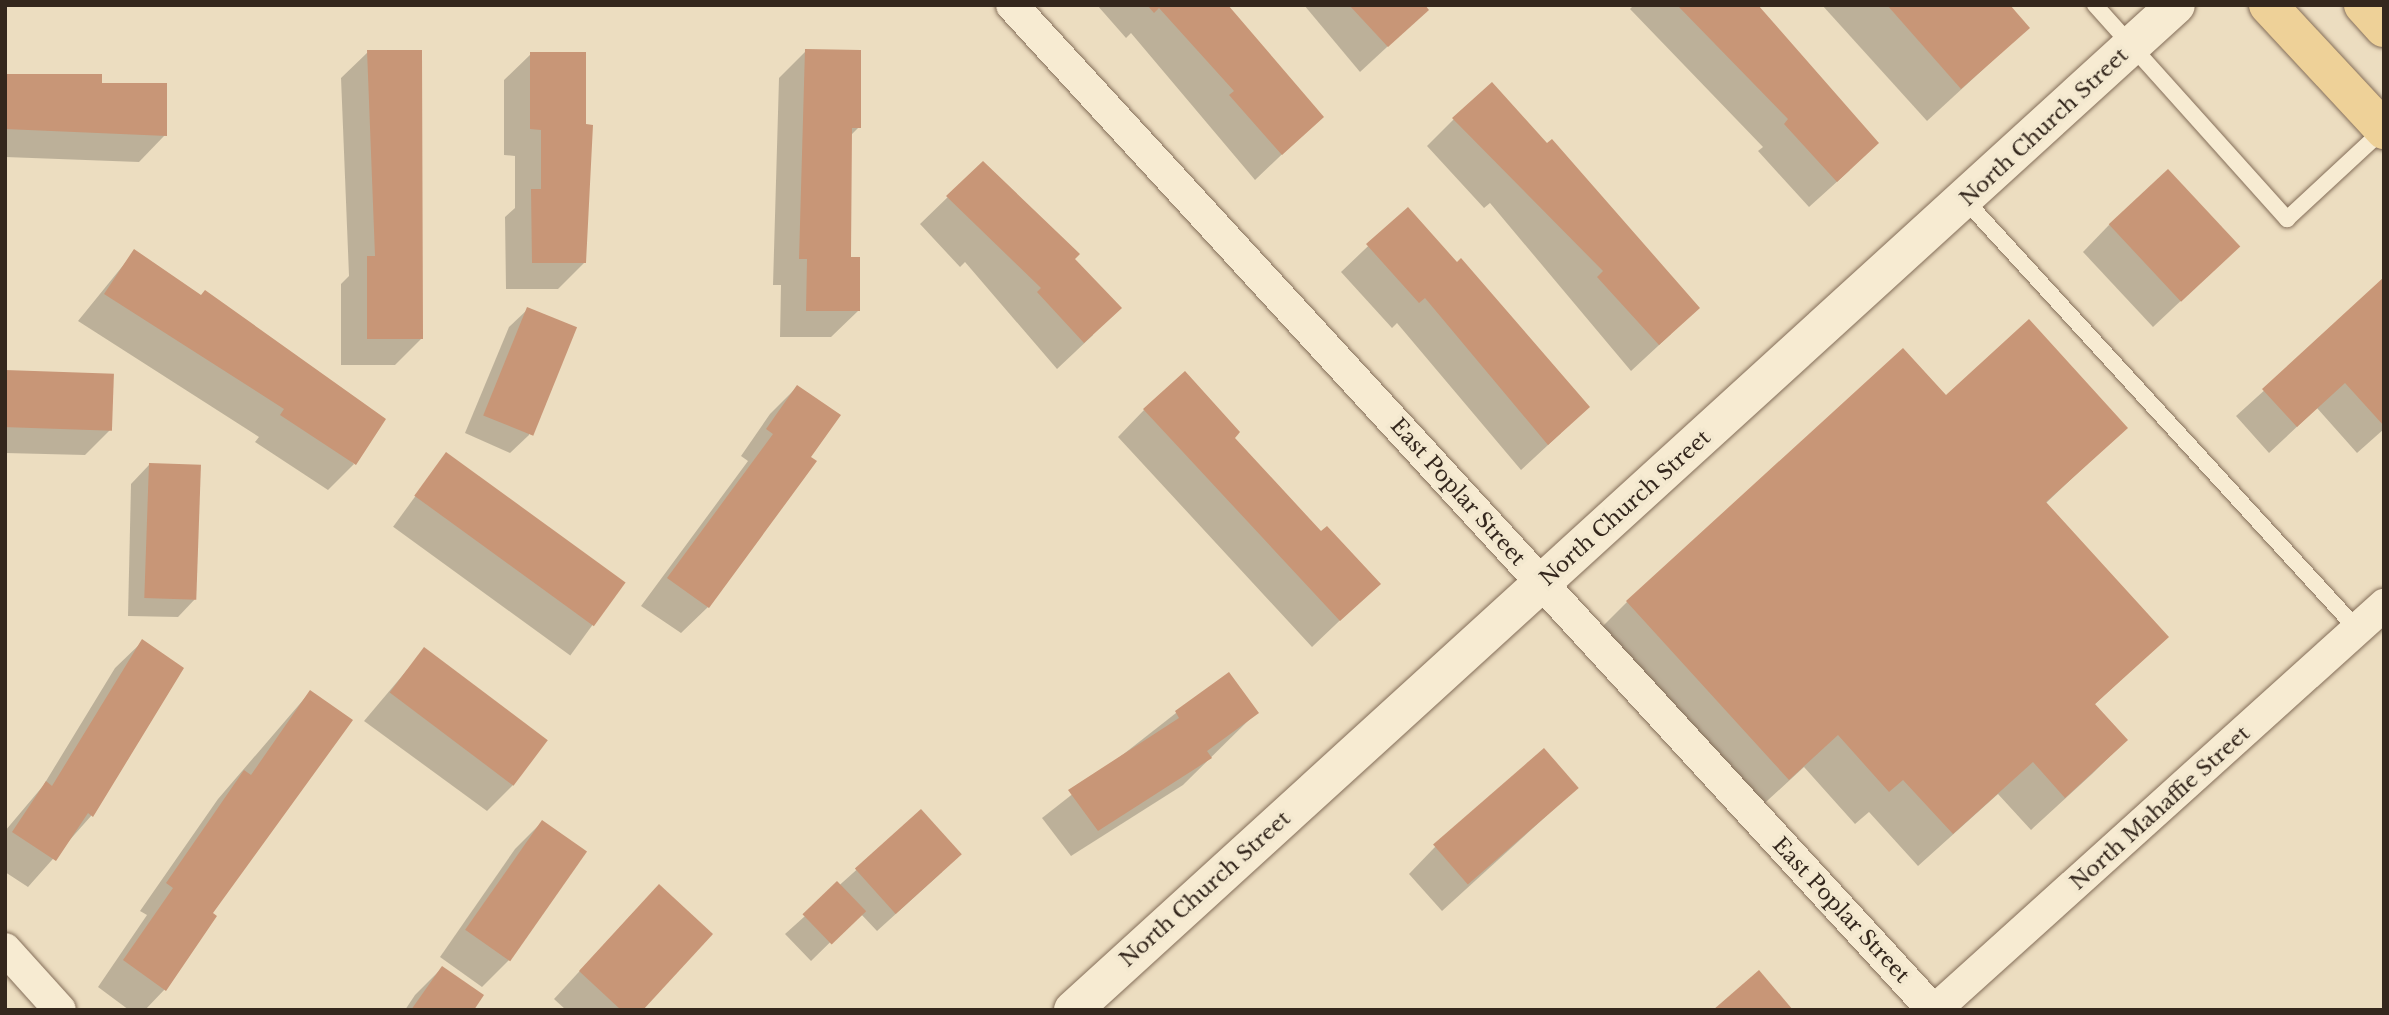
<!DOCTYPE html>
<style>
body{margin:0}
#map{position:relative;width:2389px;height:1015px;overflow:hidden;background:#ecddc0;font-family:"Libre Baskerville",serif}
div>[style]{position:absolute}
.shadow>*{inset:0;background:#0003;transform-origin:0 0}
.building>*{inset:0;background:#c89677;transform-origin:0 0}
.roads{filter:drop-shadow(0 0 2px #846e59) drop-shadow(0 0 2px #846e59)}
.service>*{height:16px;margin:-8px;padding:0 8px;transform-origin:8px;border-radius:8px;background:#f7ebd2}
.minor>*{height:32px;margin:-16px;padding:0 16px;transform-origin:16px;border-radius:16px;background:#f7ebd2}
.tertiary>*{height:38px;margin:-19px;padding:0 19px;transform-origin:19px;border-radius:19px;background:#f7ebd2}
.primary>*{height:38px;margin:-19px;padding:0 19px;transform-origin:19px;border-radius:19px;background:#eed198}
span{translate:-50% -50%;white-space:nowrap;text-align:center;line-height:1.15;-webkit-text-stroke:7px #f3e8cf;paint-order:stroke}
.street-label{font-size:21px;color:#34271d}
.frame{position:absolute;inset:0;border:7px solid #34271d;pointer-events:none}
</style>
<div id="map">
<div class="shadow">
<div style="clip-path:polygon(1097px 5px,1220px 5px,1321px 117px,1255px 180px,1131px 33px,1126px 38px)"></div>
<div style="clip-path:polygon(1304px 5px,1422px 5px,1427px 10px,1360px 72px)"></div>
<div style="clip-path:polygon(1634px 5px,1750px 5px,1850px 170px,1809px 207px,1758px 151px,1763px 147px,1630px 9px)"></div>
<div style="clip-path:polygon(1822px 5px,2007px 5px,2028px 28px,1927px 121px)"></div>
<div style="clip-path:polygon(806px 51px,859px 127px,850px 136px,850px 259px,858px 311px,831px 337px,780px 337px,781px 285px,773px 285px,779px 78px)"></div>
<div style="clip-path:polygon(368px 52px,422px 338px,395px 365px,341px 365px,341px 284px,349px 276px,341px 78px)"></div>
<div style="clip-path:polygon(531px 54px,584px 263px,558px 289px,506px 289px,505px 217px,515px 208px,515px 156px,504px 155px,504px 80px)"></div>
<div style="clip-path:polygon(5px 76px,100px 84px,165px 135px,139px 162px,5px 157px)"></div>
<div style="clip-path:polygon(1454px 119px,1671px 334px,1631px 371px,1490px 203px,1484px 208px,1427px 146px)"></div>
<div style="clip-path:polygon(983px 163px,1073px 259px,1093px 335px,1057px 369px,965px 262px,960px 267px,920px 224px)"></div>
<div style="clip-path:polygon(1407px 209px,1561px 433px,1521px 470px,1397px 323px,1392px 328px,1341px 272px)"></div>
<div style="clip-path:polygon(2109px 225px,2238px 247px,2153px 327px,2083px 252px)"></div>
<div style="clip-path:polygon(134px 252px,354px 464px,328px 490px,255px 442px,259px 437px,78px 321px)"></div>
<div style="clip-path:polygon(2384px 282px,2384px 429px,2357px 453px,2317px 408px,2269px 453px,2236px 416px)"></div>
<div style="clip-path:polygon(528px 309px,529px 435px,510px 453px,465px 433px,509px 327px)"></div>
<div style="clip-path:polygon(5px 372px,112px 428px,85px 455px,5px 453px)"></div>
<div style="clip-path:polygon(797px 387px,708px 607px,681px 633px,641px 606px,748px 461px,741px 456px,770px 414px)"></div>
<div style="clip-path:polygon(1946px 397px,2125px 428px,2045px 504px,2166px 637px,2094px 705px,2126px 740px,2092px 774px,2031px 830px,1998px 794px,1918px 866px,1869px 812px,1855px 824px,1804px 767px,1755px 812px,1594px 635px,1627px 602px)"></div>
<div style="clip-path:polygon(1144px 410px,1233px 438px,1320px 533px,1378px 584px,1312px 647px,1118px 437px)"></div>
<div style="left:446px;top:454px;width:219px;height:90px;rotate:36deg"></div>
<div style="clip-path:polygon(149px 465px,196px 598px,178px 617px,128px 616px,131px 484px)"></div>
<div style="clip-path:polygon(142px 642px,182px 668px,91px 816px,28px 887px,5px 872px,5px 831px,43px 786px,115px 668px)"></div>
<div style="clip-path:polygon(424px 650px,513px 785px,487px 811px,364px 721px)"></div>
<div style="clip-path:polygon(310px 692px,210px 913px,165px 989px,145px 1010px,129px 1010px,98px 987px,147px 915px,140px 911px,218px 799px)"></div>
<div style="clip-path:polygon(1176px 713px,1256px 713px,1183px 785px,1071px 856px,1042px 818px)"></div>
<div style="clip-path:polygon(1577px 788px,1442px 911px,1409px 874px,1435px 847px)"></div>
<div style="clip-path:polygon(921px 812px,942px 872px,877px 931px,860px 913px,811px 961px,785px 934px)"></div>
<div style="clip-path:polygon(542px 822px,585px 852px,509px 960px,482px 987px,440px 957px,515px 849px)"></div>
<div style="clip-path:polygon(633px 913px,641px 1010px,566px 1010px,554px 999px)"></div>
<div style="clip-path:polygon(442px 968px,471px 1010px,405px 1010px,415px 995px)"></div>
</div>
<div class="building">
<div style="clip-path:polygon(1147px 5px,1228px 5px,1324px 117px,1282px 155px,1229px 95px,1234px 91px,1159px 8px,1154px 13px)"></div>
<div style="clip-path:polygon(1349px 5px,1425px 5px,1429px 10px,1388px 47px)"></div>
<div style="clip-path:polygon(1677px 5px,1758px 5px,1879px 143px,1837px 182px,1784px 124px,1788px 119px)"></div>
<div style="clip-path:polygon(1887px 5px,2010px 5px,2030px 28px,1961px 89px)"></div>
<div style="clip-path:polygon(805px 49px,861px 50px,861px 128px,852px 128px,851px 257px,860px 257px,860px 311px,806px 311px,807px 259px,799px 259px)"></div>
<div style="clip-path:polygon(367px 50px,422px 50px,423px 339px,367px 339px,367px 256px,375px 256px)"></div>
<div style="clip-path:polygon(530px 52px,586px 52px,586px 124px,593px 125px,586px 263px,532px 263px,531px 189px,541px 189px,541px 130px,530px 129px)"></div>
<div style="clip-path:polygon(5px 74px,102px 74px,102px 83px,167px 83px,167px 136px,5px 129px)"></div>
<div style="clip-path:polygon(1492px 82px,1547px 143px,1552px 139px,1700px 308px,1659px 345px,1597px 277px,1603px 271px,1452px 118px)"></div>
<div style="clip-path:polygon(983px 161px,1080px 254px,1075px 259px,1122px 308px,1084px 343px,1037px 292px,1041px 288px,946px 196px)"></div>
<div style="left:2168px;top:169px;width:106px;height:81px;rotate:47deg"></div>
<div style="clip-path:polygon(1408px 207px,1457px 262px,1461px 258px,1590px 407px,1548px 445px,1425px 298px,1419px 303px,1366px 244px)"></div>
<div style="clip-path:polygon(134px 249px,201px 295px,205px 290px,386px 419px,356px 465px,280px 415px,284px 409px,104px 294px)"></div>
<div style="clip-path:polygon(2384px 277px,2384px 426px,2345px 383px,2297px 427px,2262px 389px)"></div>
<div style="left:527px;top:307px;width:54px;height:117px;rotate:22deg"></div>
<div style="clip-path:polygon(2029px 319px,2128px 428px,2046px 502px,2169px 637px,2095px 704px,2128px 740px,2065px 798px,2033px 762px,1953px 834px,1903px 780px,1889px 792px,1838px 735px,1789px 780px,1626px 601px,1903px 348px,1946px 395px)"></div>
<div style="left:5px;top:370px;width:109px;height:57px;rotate:2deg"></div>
<div style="clip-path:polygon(1185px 371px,1240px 432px,1235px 438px,1321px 531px,1327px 526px,1381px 584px,1340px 621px,1143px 409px)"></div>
<div style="clip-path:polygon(797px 385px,841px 415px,811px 457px,817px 461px,709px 608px,667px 578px,773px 434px,766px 429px)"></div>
<div style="left:446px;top:452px;width:222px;height:54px;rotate:36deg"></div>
<div style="left:149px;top:463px;width:52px;height:135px;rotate:2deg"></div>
<div style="clip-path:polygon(142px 639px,184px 668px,93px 817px,88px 813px,56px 861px,12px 832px,46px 781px,52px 786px)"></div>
<div style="left:424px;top:647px;width:155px;height:57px;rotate:37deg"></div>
<div style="clip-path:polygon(1229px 672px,1259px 713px,1207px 751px,1212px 758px,1098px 831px,1068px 790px,1179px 718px,1175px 711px)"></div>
<div style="clip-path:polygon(310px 690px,353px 720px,213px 913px,217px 916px,166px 991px,123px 960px,173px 888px,166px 883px,244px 770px,251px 775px)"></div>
<div style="left:1544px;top:748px;width:53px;height:147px;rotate:49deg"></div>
<div style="left:921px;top:809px;width:61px;height:89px;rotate:48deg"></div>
<div style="left:542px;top:820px;width:55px;height:134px;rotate:35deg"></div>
<div style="left:837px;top:881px;width:42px;height:48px;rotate:46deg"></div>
<div style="clip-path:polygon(659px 884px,713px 934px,643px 1010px,621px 1010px,579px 971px)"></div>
<div style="clip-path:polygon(442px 966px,484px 995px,474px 1010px,411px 1010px)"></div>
<div style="clip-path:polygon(1759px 970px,1793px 1010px,1713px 1010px)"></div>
</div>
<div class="roads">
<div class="service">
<div style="left:2095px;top:5px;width:288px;rotate:48.1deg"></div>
<div style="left:2287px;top:219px;width:131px;rotate:-42.8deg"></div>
<div style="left:1965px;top:200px;width:581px;rotate:47.58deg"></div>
</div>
<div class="minor">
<div style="left:1012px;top:5px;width:1363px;rotate:47.5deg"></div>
<div style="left:5px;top:949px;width:82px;rotate:48deg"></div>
<div style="left:1935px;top:1010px;width:605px;rotate:-42.05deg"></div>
</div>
<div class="tertiary">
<div style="left:1073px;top:1010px;width:1492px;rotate:-42.34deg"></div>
</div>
<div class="primary">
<div style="left:2268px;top:5px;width:171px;rotate:47.1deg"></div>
<div style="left:2363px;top:5px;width:31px;rotate:48deg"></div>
</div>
</div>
<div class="street-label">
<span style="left:2044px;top:127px;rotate:-43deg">North Church Street</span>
<span style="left:1458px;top:492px;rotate:48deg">East Poplar Street</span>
<span style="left:1625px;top:508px;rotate:-42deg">North Church Street</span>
<span style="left:2160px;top:808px;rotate:-42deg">North Mahaffie Street</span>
<span style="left:1205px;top:889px;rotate:-42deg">North Church Street</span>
<span style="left:1841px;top:910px;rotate:47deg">East Poplar Street</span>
</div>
<div class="frame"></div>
</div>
